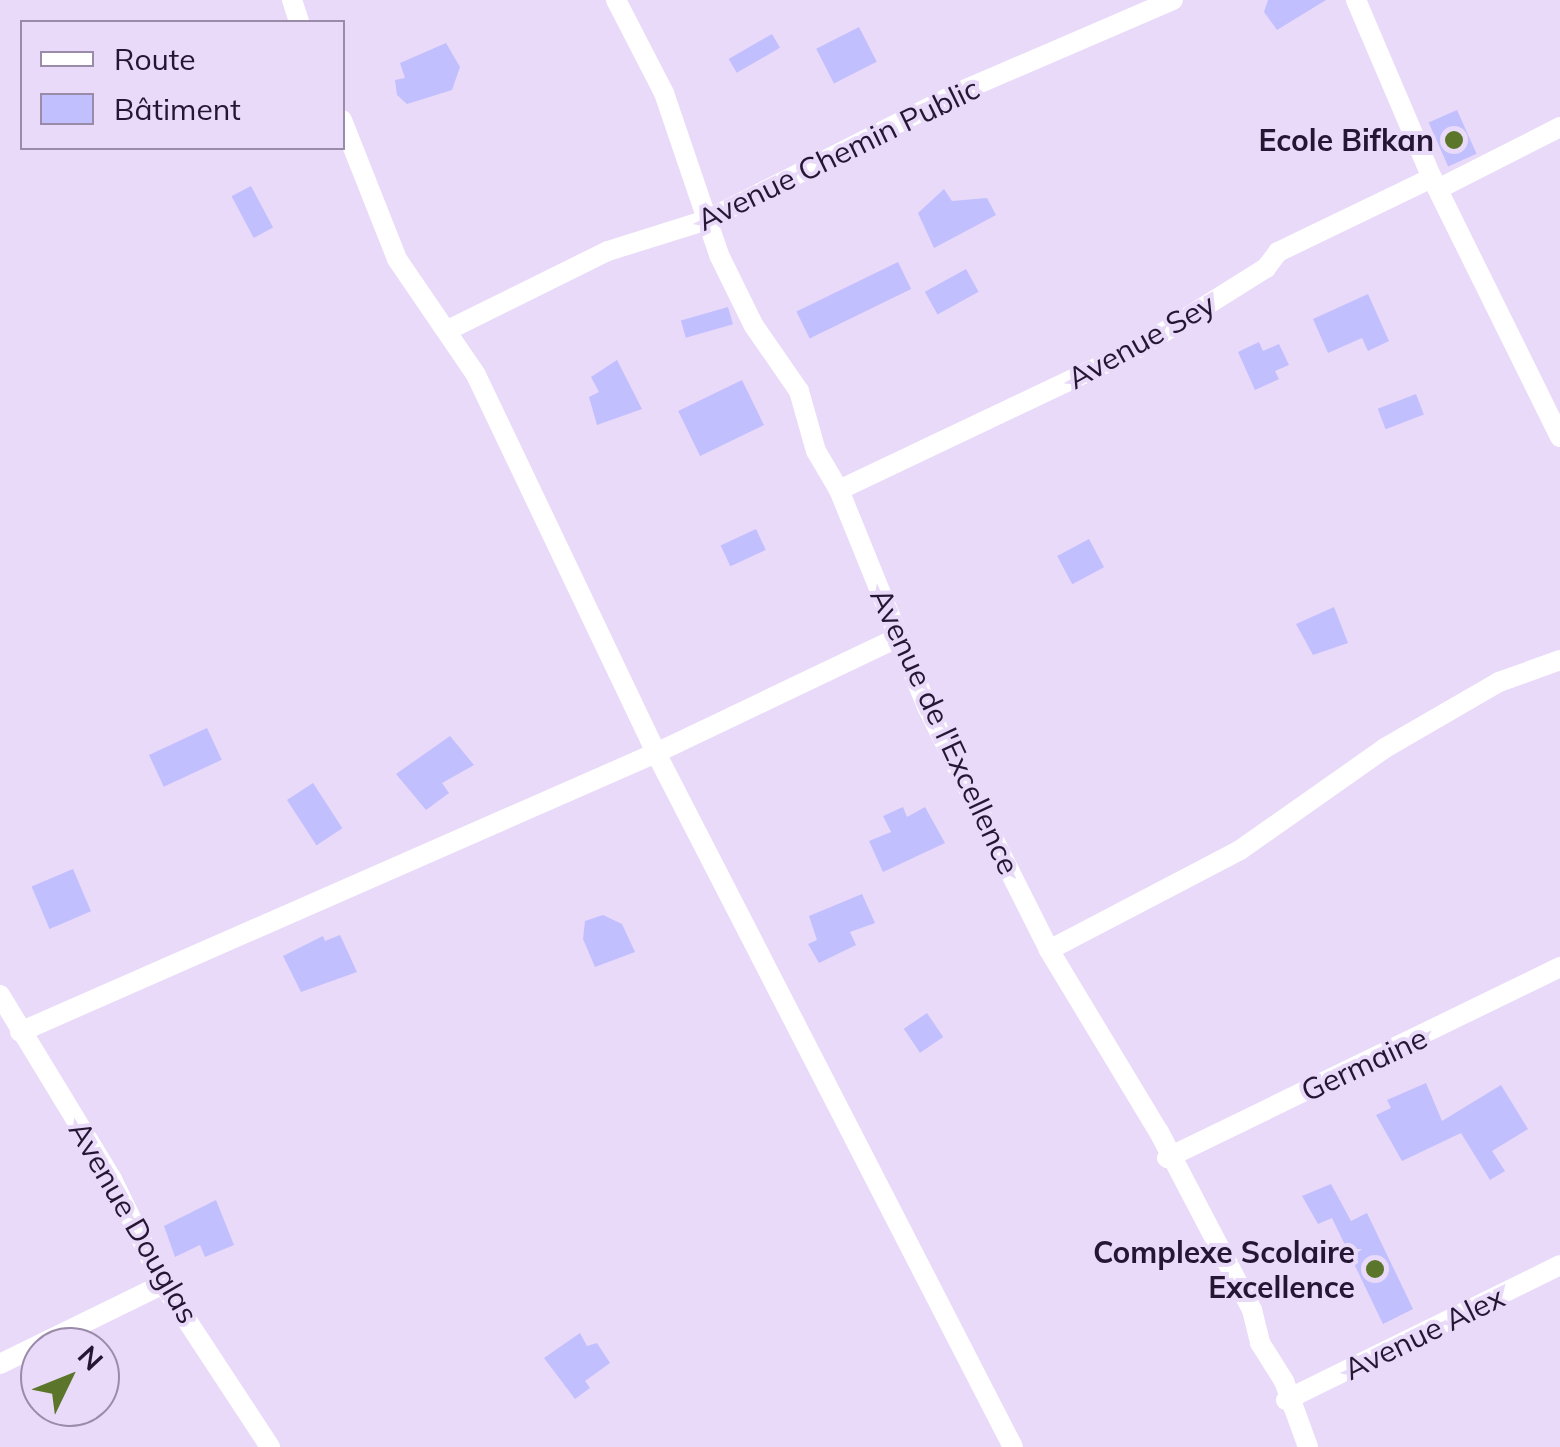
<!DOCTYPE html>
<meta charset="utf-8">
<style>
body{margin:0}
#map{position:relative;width:1560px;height:1447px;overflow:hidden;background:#e8daf8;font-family:Mulish,sans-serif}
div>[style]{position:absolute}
.building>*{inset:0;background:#c2bffe;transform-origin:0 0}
.minor>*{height:20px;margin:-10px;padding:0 10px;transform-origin:10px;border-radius:10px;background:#fff}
.dots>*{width:28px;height:28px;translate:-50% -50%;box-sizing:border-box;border:5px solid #e8daf8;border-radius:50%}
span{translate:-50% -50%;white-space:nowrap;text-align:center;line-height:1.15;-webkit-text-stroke:8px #e8daf8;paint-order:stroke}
.poi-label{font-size:30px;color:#251733;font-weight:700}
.right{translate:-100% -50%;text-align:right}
.street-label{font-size:30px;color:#251733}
.legend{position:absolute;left:20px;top:20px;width:325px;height:130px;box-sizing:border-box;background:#e8daf8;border:2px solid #9a8ca9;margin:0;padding:12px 18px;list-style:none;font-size:30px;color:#251733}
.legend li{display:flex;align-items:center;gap:20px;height:50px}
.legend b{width:50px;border:2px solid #9a8ca9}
.north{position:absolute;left:20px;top:1327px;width:100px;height:100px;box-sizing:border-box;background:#e8daf8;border:2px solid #9a8ca9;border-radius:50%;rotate:47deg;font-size:28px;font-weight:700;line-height:40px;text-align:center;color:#251733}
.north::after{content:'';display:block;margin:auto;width:35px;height:45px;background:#5b762a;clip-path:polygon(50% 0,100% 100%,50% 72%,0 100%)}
</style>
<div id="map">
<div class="building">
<div style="clip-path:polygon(1268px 0,1326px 0,1277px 30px,1264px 12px)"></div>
<div style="left:859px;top:27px;width:39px;height:48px;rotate:63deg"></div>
<div style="left:772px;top:34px;width:16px;height:50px;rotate:60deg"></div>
<div style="clip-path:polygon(446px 43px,460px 67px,452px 90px,407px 104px,397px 95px,395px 80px,405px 78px,400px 63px)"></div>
<div style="left:1457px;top:110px;width:48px;height:31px;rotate:66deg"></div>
<div style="left:251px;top:186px;width:47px;height:22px;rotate:62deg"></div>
<div style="clip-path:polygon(944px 189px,952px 201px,987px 198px,996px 215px,934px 248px,918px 213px)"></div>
<div style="left:898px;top:262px;width:30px;height:113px;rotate:64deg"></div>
<div style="left:966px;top:269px;width:26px;height:47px;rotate:61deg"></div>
<div style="clip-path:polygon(1368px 294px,1389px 341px,1368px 351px,1362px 338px,1328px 353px,1313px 319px)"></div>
<div style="left:728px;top:307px;width:18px;height:49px;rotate:74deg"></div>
<div style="clip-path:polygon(1259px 342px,1263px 351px,1279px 344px,1289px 365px,1275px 371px,1279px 379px,1255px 390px,1238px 352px)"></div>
<div style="clip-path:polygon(617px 360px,642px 409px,597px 425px,589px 397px,599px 392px,591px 377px)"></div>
<div style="left:742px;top:380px;width:50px;height:71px;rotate:64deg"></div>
<div style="left:1416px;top:394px;width:22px;height:41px;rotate:69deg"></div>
<div style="left:756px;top:529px;width:23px;height:39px;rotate:65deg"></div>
<div style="left:1089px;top:539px;width:32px;height:36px;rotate:62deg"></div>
<div style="clip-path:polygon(1334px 607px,1348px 643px,1313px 655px,1296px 624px)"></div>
<div style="left:207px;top:728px;width:35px;height:64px;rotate:65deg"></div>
<div style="clip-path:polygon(450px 736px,474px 765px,442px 783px,449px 793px,426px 810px,396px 774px)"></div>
<div style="left:313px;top:783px;width:54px;height:31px;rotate:57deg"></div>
<div style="clip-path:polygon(903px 807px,907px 817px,925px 807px,945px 843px,883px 872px,869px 841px,891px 832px,883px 816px)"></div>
<div style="left:73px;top:869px;width:46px;height:45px;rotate:67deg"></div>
<div style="clip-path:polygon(862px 894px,875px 923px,850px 932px,856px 945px,819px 963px,808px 944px,817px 940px,809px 916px)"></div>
<div style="clip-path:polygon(603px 915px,622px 924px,635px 952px,595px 967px,583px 939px,585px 921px)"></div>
<div style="clip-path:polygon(340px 935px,357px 972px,301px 992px,283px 956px,323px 936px,325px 941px)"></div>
<div style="left:927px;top:1013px;width:29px;height:28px;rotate:56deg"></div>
<div style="clip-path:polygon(1426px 1083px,1442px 1121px,1501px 1085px,1528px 1129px,1492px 1151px,1505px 1171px,1490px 1180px,1461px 1133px,1402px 1161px,1376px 1115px,1391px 1108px,1387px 1100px)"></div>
<div style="clip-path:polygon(1331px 1184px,1351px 1221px,1367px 1213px,1413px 1309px,1383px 1324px,1332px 1218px,1318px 1224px,1302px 1196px)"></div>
<div style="clip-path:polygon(216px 1200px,234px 1245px,205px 1257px,200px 1245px,175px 1257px,164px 1226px)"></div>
<div style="clip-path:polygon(580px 1333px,587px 1346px,597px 1343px,610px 1363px,585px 1381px,590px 1388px,575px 1399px,544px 1358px)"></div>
</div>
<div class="minor">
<div style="left:292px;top:0;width:23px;rotate:72deg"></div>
<div style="left:616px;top:0;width:105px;rotate:62.7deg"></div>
<div style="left:664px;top:93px;width:171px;rotate:71.2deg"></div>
<div style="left:719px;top:255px;width:79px;rotate:63.8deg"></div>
<div style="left:754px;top:326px;width:79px;rotate:55.3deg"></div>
<div style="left:799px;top:391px;width:62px;rotate:74.2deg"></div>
<div style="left:816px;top:451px;width:45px;rotate:59.5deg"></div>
<div style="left:839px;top:490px;width:234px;rotate:67.9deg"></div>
<div style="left:927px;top:707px;width:272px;rotate:63.3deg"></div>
<div style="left:1049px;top:950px;width:213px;rotate:58.9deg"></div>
<div style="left:1159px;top:1132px;width:201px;rotate:62.4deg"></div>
<div style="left:1252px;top:1310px;width:34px;rotate:76deg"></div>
<div style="left:1260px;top:1343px;width:45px;rotate:57.7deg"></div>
<div style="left:1284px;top:1381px;width:70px;rotate:70deg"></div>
<div style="left:1356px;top:0;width:194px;rotate:66.9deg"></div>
<div style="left:1432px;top:178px;width:289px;rotate:63.7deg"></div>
<div style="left:342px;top:120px;width:149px;rotate:68.4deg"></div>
<div style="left:397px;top:259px;width:140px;rotate:55.7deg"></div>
<div style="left:476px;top:375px;width:419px;rotate:64.5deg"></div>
<div style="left:656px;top:753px;width:780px;rotate:62.78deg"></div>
<div style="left:1438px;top:189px;width:137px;rotate:-26.9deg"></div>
<div style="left:448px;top:330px;width:178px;rotate:-26.3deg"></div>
<div style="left:608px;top:251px;width:104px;rotate:-17.4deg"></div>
<div style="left:707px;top:220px;width:280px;rotate:-26.9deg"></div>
<div style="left:957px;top:93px;width:235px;rotate:-23.3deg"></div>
<div style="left:839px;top:490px;width:333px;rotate:-25.4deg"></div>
<div style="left:1140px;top:347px;width:149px;rotate:-32.1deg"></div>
<div style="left:1266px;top:268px;width:20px;rotate:-53deg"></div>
<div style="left:1278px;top:252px;width:171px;rotate:-25.7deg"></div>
<div style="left:1049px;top:950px;width:216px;rotate:-27.6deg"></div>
<div style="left:1240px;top:850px;width:177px;rotate:-35.1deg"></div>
<div style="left:1385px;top:748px;width:132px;rotate:-30.1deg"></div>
<div style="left:1499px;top:682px;width:65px;rotate:-19.8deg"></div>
<div style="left:0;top:995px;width:215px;rotate:58.7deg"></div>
<div style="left:112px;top:1179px;width:117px;rotate:64.1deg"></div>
<div style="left:163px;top:1284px;width:195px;rotate:56.7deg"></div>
<div style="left:20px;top:1032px;width:695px;rotate:-23.69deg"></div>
<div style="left:656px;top:753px;width:267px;rotate:-25.5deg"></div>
<div style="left:1167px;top:1158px;width:437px;rotate:-25.9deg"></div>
<div style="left:0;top:1364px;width:182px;rotate:-26.1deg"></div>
<div style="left:1286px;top:1400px;width:305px;rotate:-26.2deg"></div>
</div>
<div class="dots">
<div style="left:1454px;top:140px;background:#5b762a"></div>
<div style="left:1375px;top:1269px;background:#5b762a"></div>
</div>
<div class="poi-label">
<span class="right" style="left:1434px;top:140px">Ecole Bifkan</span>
<span class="right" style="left:1355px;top:1269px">Complexe Scolaire<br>Excellence</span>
</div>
<div class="street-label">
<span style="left:838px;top:154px;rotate:-26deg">Avenue Chemin Public</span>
<span style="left:1141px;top:341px;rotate:-29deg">Avenue Sey</span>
<span style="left:945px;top:731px;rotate:65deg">Avenue de l'Excellence</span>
<span style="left:1364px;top:1064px;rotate:-25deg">Germaine</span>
<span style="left:134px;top:1222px;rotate:60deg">Avenue Douglas</span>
<span style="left:1424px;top:1333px;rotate:-26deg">Avenue Alex</span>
</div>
<ul class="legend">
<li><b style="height:12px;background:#fff"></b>Route</li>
<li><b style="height:28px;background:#c2bffe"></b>Bâtiment</li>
</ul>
<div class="north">N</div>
</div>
